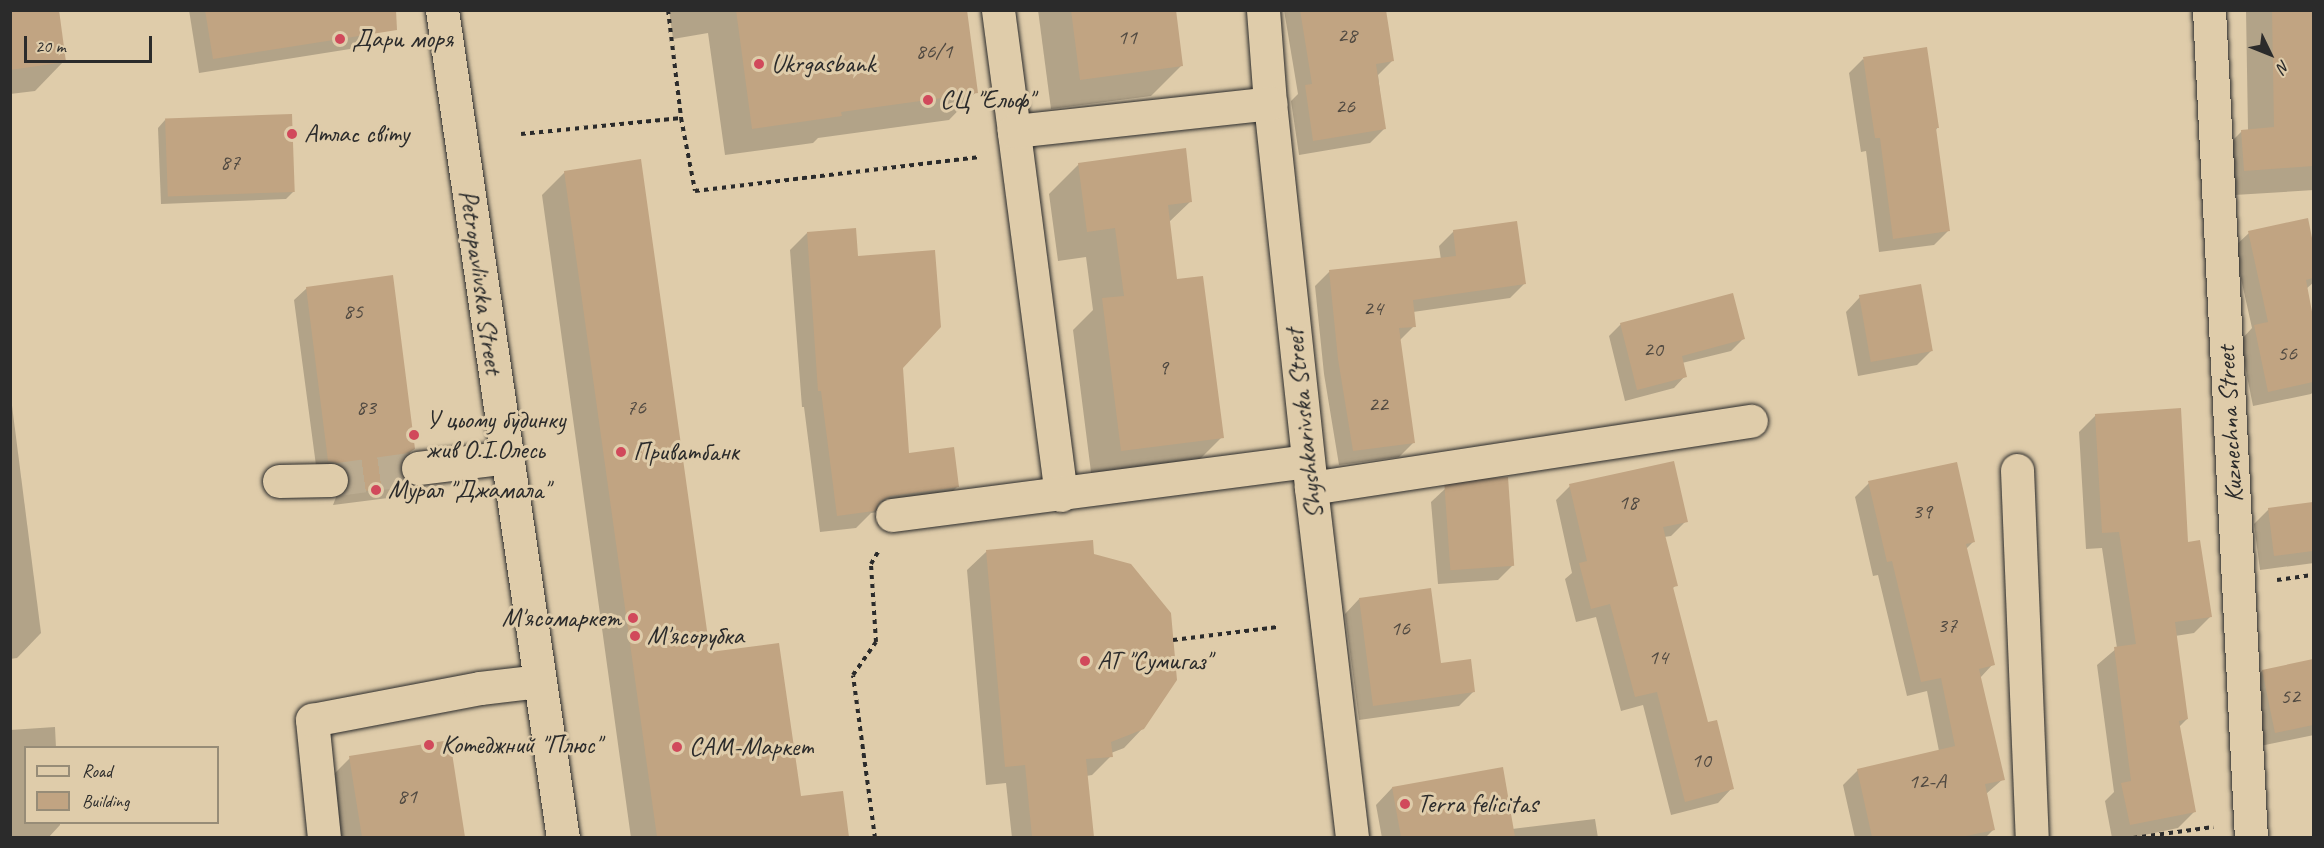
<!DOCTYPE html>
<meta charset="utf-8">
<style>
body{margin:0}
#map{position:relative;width:2324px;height:848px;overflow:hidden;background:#dfccaa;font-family:Caveat,sans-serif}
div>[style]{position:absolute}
.shadow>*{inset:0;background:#0003}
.building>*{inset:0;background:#c1a482;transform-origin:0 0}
.minor-tunnel>*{height:33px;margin-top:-16.5px;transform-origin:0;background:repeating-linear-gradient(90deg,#bbac91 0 33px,transparent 0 49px)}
.path>*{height:4px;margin-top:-2px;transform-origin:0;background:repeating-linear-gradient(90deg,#2b2b2b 0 4.5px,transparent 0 9px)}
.roads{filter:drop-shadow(0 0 2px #2b2b2b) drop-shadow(0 0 2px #2b2b2b)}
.minor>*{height:33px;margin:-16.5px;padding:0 16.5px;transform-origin:16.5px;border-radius:16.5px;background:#dfccaa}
.major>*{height:33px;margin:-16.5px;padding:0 16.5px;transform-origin:16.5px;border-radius:16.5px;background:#dfccaa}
.dots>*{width:16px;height:16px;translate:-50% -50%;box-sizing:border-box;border:3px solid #dfccaa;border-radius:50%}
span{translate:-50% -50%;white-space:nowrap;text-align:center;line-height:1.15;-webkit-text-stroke:6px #dfccaa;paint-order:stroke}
.number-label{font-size:22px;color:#504941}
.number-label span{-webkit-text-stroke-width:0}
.poi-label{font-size:26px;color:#2b2b2b}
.left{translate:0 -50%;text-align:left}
.right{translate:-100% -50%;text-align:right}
.street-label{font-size:26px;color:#2b2b2b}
.frame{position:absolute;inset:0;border:12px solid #2b2b2b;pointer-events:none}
.legend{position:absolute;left:24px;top:746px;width:195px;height:78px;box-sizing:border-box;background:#dfccaa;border:2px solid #978c77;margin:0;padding:8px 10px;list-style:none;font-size:18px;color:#2b2b2b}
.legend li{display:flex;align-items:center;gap:12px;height:30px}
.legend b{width:30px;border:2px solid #978c77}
.north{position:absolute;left:2240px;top:24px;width:60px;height:60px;-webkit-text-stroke:4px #dfccaa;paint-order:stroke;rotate:133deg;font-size:16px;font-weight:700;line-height:24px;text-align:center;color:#2b2b2b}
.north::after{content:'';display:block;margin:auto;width:21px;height:27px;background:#2b2b2b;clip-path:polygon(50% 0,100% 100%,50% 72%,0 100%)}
.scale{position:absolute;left:24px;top:36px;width:128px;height:27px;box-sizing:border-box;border:3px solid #2b2b2b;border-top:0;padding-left:8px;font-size:18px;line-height:21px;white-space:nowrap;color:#2b2b2b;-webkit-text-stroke:4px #dfccaa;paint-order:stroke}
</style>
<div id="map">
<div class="shadow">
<div style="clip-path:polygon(10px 10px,64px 61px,35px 91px,10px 94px)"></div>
<div style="clip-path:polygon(189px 10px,361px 10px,365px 34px,350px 49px,199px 73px)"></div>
<div style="clip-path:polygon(669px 10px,965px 10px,976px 92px,949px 120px,818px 138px,813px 143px,725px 155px,708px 33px,673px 39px)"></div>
<div style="clip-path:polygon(1038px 10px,1174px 10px,1181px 66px,1151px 96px,1051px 109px)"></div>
<div style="clip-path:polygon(1284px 10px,1385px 10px,1392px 61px,1378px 75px,1384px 129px,1370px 143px,1299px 155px,1291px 101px,1298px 94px)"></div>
<div style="clip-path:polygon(2246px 10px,2314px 10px,2314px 190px,2218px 196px,2215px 158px,2242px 131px,2248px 131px)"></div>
<div style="clip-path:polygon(1863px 59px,1938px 127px,1935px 131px,1948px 231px,1934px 245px,1879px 252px,1866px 151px,1861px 152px,1849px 73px)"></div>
<div style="clip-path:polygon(165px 120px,293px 192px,286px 199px,161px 204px,158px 128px)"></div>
<div style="clip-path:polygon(1079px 164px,1191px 201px,1168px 223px,1176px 281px,1222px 437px,1192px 467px,1092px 480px,1073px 330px,1093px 310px,1086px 257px,1058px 261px,1049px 194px)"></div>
<div style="clip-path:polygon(565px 172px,709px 654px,799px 798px,841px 792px,848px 838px,631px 838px,542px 195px)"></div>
<div style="clip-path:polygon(2307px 220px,2314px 250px,2314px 282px,2306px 289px,2314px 325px,2314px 391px,2311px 394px,2253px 406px,2240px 341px,2252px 328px,2234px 247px,2249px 233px)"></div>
<div style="clip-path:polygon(1454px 231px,1524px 284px,1510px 298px,1413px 312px,1414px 326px,1399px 341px,1413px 443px,1399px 457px,1339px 465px,1324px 374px,1315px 286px,1329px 272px,1441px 260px,1439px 246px)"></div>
<div style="clip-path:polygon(807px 233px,856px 258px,901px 367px,907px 454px,957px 487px,940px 504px,871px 513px,856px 528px,820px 532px,804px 407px,802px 407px,790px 250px)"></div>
<div style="clip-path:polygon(307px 288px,414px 449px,399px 462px,398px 470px,401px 480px,408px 485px,396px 497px,333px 505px,338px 492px,317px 473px,294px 300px)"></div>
<div style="clip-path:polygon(1860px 297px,1932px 350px,1917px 365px,1858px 376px,1846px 312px)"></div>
<div style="clip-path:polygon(1621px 324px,1743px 339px,1731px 351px,1682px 363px,1685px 376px,1674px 388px,1625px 401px,1609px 336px)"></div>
<div style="clip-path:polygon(10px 390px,41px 633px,17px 658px,10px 659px)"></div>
<div style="clip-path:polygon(2096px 415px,2187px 544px,2211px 616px,2194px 633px,2175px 636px,2187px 719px,2179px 727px,2195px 811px,2178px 828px,2130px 838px,2112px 838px,2105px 801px,2114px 792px,2097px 665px,2117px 648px,2102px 548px,2086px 549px,2079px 432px)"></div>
<div style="clip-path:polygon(1869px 483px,1973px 542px,1966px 549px,1993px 664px,1980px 678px,2003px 779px,1986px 794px,1994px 829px,1985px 838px,1855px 838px,1843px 785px,1858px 770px,1939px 751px,1927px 691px,1907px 696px,1878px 575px,1873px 576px,1855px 497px)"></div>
<div style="clip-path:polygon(1570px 486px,1686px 521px,1671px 536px,1664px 537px,1676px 585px,1672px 589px,1707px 724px,1732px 788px,1718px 803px,1671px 815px,1643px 705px,1621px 711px,1596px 617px,1576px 622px,1565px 579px,1572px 573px,1556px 500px)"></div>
<div style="clip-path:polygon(1446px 488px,1513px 565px,1498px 580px,1438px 584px,1431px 502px)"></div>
<div style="clip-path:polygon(2314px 504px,2314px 563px,2260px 570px,2254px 524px,2269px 509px)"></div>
<div style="clip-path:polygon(986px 552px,1093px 555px,1143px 728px,1124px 748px,1111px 753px,1111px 756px,1092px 775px,1086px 776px,1093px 838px,1012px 838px,1006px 783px,986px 785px,967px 570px)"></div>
<div style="clip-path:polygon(1359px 599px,1440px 665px,1474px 691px,1459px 706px,1359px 720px,1345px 614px)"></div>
<div style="clip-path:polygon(2314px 660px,2314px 735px,2260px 746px,2248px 686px,2262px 671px)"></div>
<div style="clip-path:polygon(55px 727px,56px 748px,26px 748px,26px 822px,60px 822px,60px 825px,48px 838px,10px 838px,10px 730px)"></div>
<div style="clip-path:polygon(448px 742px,464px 838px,334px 838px,325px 783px,350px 758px)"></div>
<div style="clip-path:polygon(1392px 788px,1512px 829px,1595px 819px,1598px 838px,1382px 838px,1376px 805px)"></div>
</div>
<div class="building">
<div style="clip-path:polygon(10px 10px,59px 10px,66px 62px,10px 70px)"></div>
<div style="clip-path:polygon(205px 10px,396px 10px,397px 30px,213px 59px)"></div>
<div style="clip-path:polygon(736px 10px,967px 10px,978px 93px,841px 112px,842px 116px,752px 129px)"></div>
<div style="clip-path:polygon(1071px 10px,1176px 10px,1183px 66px,1080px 80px)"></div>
<div style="clip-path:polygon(1300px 10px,1386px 10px,1394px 61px,1376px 64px,1386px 129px,1313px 141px,1305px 85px,1312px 84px)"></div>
<div style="clip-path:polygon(2272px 10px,2313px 10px,2313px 166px,2244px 171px,2241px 130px,2274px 127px)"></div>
<div style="clip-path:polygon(1927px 47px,1939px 128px,1936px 128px,1950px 231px,1893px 239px,1880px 138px,1875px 138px,1863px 57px)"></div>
<div style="left:292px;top:114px;width:78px;height:127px;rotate:88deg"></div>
<div style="clip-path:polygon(1186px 148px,1192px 202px,1168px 205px,1177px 279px,1203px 276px,1224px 438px,1121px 451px,1102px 298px,1124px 296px,1115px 228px,1087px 232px,1078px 163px)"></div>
<div style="clip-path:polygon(641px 159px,710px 652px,779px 643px,801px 796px,843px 791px,849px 837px,657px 837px,564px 171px)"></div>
<div style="clip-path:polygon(2308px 218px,2313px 243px,2313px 278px,2306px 280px,2313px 317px,2313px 382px,2268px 392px,2254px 325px,2268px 322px,2248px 231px)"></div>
<div style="clip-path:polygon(1517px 221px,1526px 284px,1413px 300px,1416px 327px,1399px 328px,1415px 443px,1353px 451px,1338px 359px,1329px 270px,1456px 256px,1453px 230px)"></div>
<div style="clip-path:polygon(856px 228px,858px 256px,935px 250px,941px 327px,903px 368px,909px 453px,954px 447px,959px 487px,890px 496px,880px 501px,874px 511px,837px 516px,821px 391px,818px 391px,807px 232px)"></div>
<div style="clip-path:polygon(393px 275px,415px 449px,406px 453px,401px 460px,399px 470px,403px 479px,410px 485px,343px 494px,348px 489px,350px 479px,347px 471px,341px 464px,328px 461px,306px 287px)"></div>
<div style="left:1921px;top:284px;width:68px;height:63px;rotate:80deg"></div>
<div style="clip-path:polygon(1733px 293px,1745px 339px,1682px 356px,1687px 377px,1637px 390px,1620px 323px)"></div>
<div style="clip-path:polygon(2181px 408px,2188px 542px,2200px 540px,2212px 617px,2175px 622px,2188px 719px,2179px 721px,2196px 812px,2130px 825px,2121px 783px,2131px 781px,2114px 647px,2136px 644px,2119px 532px,2102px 533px,2095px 414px)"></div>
<div style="clip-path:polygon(1674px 461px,1688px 522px,1663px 527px,1678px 586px,1673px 587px,1708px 722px,1717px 720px,1734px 789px,1685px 802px,1657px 692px,1635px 697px,1610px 604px,1591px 609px,1579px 563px,1587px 561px,1569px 484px)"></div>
<div style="clip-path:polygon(1957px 462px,1975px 542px,1966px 544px,1995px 665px,1979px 669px,2005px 780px,1985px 784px,1995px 830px,1961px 837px,1872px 837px,1857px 769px,1955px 746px,1941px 678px,1921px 682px,1892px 561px,1887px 562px,1868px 481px)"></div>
<div style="left:1508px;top:477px;width:89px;height:64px;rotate:86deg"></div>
<div style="clip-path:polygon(2313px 502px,2313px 551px,2274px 556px,2268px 508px)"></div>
<div style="clip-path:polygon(1093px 540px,1094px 554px,1131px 564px,1171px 613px,1177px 680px,1144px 729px,1111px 742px,1113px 757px,1086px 759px,1094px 837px,1032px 837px,1025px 765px,1005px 767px,986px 550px)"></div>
<div style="clip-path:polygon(1431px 588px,1441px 663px,1471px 659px,1475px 692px,1373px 706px,1359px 598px)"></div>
<div style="clip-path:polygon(2313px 659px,2313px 725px,2275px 733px,2262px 670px)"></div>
<div style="clip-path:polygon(450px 740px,465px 837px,362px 837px,349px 756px)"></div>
<div style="clip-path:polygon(1503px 767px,1515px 837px,1401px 837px,1392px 787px)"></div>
</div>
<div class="minor-tunnel">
<div style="left:331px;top:480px;width:88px;rotate:-7.9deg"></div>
</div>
<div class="path">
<div style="left:668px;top:10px;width:109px;rotate:83.1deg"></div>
<div style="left:521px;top:134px;width:161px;rotate:-5.7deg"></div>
<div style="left:681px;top:118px;width:74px;rotate:79.1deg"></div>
<div style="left:695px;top:191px;width:287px;rotate:-6.8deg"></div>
<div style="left:2277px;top:580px;width:37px;rotate:-8deg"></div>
<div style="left:1173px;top:640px;width:105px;rotate:-7.1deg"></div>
<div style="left:875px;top:838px;width:164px;rotate:-97.7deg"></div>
<div style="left:853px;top:675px;width:40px;rotate:-55.1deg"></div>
<div style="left:876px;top:642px;width:78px;rotate:-93.7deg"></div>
<div style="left:871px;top:564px;width:16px;rotate:-60deg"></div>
<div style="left:2133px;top:838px;width:81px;rotate:-7.8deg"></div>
</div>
<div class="roads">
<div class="minor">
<div style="left:998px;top:10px;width:122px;rotate:82.5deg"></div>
<div style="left:1263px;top:10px;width:93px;rotate:85.7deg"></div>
<div style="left:1270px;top:103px;width:387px;rotate:83.9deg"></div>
<div style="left:1311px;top:488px;width:352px;rotate:83.3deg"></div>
<div style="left:2209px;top:10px;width:829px;rotate:87.1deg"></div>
<div style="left:418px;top:468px;width:90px;rotate:-7deg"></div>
<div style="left:2017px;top:470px;width:368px;rotate:87.7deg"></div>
<div style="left:279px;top:481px;width:52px;rotate:-1.1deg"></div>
<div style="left:1311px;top:488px;width:445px;rotate:-8.7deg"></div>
<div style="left:1061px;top:495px;width:367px;rotate:-97.4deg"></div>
<div style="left:1014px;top:131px;width:258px;rotate:-6.2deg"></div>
<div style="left:892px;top:515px;width:419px;rotate:-7.4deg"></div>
<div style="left:324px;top:838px;width:119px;rotate:-95.8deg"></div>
<div style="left:312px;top:720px;width:171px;rotate:-10.8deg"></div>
<div style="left:480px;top:688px;width:59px;rotate:-6.8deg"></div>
</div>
<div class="major">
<div style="left:442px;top:10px;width:837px;rotate:81.69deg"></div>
</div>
</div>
<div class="dots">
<div style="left:340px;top:39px;background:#d1495b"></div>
<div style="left:759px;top:64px;background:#d1495b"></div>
<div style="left:928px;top:100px;background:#d1495b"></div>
<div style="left:292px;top:134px;background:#d1495b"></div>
<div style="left:414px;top:435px;background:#d1495b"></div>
<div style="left:621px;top:452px;background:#d1495b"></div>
<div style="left:376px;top:490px;background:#d1495b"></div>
<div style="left:633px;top:618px;background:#d1495b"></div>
<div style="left:635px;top:636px;background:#d1495b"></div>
<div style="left:1085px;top:661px;background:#d1495b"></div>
<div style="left:429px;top:745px;background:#d1495b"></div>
<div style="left:677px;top:747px;background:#d1495b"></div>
<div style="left:1405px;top:804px;background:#d1495b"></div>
</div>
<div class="number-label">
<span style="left:1347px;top:36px">28</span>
<span style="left:1127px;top:38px">11</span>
<span style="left:934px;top:52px">86/1</span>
<span style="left:1345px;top:107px">26</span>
<span style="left:230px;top:163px">87</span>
<span style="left:1373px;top:309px">24</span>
<span style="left:353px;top:312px">85</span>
<span style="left:1653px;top:350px">20</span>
<span style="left:2287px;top:354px">56</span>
<span style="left:1163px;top:368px">9</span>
<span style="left:1378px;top:405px">22</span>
<span style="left:366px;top:408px">83</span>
<span style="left:636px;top:408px">76</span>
<span style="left:1628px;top:503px">18</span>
<span style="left:1922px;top:512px">39</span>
<span style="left:1947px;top:626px">37</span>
<span style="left:1400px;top:629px">16</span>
<span style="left:1658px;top:658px">14</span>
<span style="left:2290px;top:697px">52</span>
<span style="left:1701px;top:761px">10</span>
<span style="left:1927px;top:782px">12-А</span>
<span style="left:407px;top:797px">81</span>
</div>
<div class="poi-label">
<span class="left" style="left:352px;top:39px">Дари моря</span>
<span class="left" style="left:771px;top:64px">Ukrgasbank</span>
<span class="left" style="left:940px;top:100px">СЦ "Ельф"</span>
<span class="left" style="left:304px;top:134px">Атлас світу</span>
<span class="left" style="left:426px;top:435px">У цьому будинку<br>жив О.І.Олесь</span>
<span class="left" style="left:633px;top:452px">Приватбанк</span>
<span class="left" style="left:388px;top:490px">Мурал "Джамала"</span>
<span class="right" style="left:621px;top:618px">М'ясомаркет</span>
<span class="left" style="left:647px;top:636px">М'ясорубка</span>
<span class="left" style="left:1097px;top:661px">АТ "Сумигаз"</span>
<span class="left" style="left:441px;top:745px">Котеджний "Плюс"</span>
<span class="left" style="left:689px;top:747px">САМ-Маркет</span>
<span class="left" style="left:1417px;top:804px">Terra felicitas</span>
</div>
<div class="street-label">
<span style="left:481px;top:282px;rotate:82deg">Petropavlivska Street</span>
<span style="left:1304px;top:424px;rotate:-96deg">Shyshkarivska Street</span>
<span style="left:2230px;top:424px;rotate:-93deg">Kuznechna Street</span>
</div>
<div class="frame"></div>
<ul class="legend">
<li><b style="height:8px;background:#dfccaa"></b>Road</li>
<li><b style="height:16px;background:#c1a482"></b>Building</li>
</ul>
<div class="north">N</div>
<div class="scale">20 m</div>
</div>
